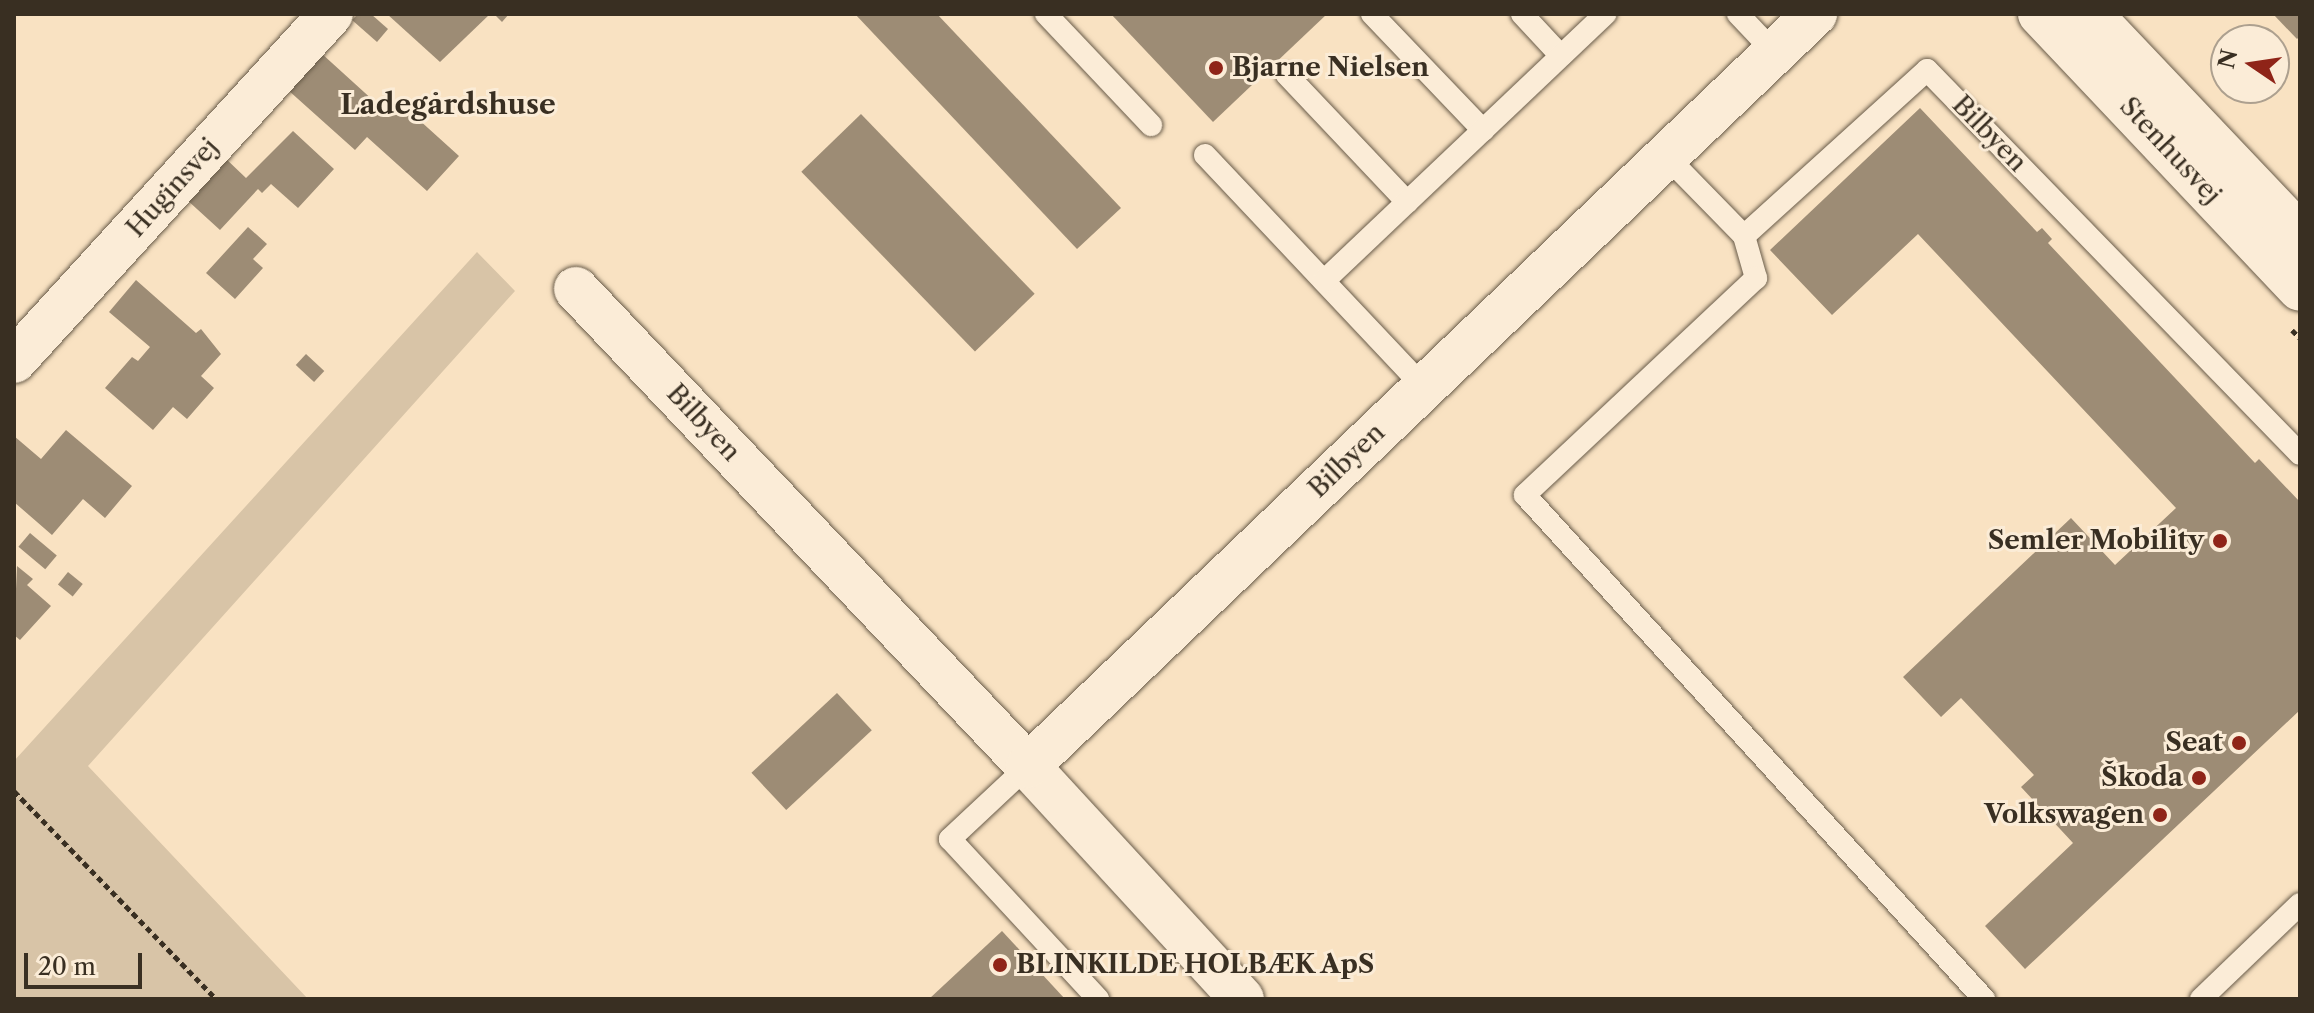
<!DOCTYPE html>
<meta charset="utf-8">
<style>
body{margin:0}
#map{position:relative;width:2314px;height:1013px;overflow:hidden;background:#f9e2c2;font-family:"Libre Caslon Text",serif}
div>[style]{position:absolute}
.green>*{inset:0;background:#d8c4a7}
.building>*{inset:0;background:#9d8c75;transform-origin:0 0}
.path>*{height:5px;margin-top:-2.5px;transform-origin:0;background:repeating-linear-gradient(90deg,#392f22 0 6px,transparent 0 10px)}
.roads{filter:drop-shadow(0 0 2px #695c4a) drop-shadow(0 0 2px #695c4a)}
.service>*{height:22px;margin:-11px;padding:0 11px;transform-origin:11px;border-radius:11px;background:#fbecd7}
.minor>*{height:44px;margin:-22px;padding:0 22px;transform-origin:22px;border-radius:22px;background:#fbecd7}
.tertiary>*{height:44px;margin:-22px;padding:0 22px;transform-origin:22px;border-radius:22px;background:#fbecd7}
.dots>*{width:22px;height:22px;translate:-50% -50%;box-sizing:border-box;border:4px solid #fbecd7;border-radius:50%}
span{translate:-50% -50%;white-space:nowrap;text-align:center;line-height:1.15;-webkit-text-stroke:6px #fbecd7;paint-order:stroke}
.poi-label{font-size:26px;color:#392f22;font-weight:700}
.left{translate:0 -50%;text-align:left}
.right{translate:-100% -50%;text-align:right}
.street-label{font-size:26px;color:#392f22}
.neighbourhood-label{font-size:28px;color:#392f22;font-weight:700}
.frame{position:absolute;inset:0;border:16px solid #392f22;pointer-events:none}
.north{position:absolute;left:2210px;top:24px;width:80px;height:80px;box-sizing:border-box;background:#fbecd7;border:2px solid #ada08f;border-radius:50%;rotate:283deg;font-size:22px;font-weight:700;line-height:32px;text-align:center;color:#392f22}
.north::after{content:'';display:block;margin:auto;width:28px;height:36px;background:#8f2418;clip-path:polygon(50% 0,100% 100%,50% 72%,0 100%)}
.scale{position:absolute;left:24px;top:953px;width:118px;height:36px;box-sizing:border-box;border:4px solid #392f22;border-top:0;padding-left:10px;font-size:24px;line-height:28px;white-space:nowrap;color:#392f22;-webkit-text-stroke:6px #fbecd7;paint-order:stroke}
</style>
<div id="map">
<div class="green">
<div style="clip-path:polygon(477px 252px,515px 291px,88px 766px,308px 999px,14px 999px,14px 761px)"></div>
</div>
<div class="building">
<div style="clip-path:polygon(358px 14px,371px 14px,388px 29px,377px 42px,352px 20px)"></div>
<div style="clip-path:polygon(387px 14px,490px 14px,440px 62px)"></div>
<div style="clip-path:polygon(494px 14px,509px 14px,502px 22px)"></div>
<div style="clip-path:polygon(855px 14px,937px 14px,1121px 208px,1077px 249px)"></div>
<div style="clip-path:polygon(1111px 14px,1327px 14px,1213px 122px)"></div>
<div style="clip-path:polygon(2273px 14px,2300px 14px,2300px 36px,2297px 39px)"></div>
<div style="clip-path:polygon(321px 53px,386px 112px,397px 100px,459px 156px,427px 191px,367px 137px,355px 150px,288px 90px)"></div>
<div style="clip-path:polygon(1920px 108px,2037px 232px,2042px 228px,2052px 239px,2048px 243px,2255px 463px,2259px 459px,2300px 502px,2300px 710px,2025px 969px,1985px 926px,2073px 843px,2021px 787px,2034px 775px,1961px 698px,1941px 717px,1903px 677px,2071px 518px,2115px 565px,2176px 508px,1918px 234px,1832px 315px,1770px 250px)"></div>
<div style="left:861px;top:114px;width:250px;height:83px;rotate:46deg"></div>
<div style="clip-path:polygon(293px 131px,334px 169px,298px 208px,271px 184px,262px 193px,258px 189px,220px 230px,186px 199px,224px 157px,246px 178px)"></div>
<div style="clip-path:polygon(248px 227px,267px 244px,253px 259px,263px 268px,235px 299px,206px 273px)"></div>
<div style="clip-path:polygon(136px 280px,196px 333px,201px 329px,221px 354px,201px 376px,214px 388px,187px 419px,173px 407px,153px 430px,105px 388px,132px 357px,138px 361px,150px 347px,109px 312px)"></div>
<div style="left:306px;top:354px;width:25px;height:15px;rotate:43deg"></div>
<div style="clip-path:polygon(66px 430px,132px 486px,105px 518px,83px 499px,52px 535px,14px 502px,14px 436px,41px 459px)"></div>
<div style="left:30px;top:533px;width:35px;height:18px;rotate:40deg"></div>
<div style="clip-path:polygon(17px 566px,33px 579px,27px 585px,51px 606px,20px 640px,14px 635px)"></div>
<div style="left:68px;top:572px;width:19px;height:16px;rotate:39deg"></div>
<div style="left:837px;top:693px;width:51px;height:117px;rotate:47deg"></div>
<div style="clip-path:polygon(1002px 931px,1065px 999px,929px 999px)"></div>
</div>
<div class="path">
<div style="left:2292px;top:330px;width:11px;rotate:45deg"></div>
<div style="left:14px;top:791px;width:290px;rotate:45.8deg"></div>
</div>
<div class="roads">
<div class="service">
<div style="left:1046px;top:14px;width:153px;rotate:46.6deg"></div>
<div style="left:1372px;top:14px;width:161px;rotate:46.3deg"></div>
<div style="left:1522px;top:14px;width:57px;rotate:47.1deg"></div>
<div style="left:1738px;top:14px;width:52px;rotate:46.5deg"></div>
<div style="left:1287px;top:75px;width:175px;rotate:46.6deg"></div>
<div style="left:1205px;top:155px;width:319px;rotate:46.7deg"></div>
<div style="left:1666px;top:156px;width:112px;rotate:45.7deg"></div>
<div style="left:1744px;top:236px;width:247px;rotate:-42.2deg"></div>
<div style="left:1927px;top:70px;width:535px;rotate:45.83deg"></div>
<div style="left:1744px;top:236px;width:44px;rotate:74.1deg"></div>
<div style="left:1756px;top:278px;width:317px;rotate:136.8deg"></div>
<div style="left:1525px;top:495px;width:682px;rotate:47.68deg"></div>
<div style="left:1324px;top:281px;width:388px;rotate:-43.5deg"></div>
<div style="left:1028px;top:766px;width:107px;rotate:136.9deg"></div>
<div style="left:950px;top:839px;width:218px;rotate:47.2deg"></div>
<div style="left:2201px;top:999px;width:137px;rotate:-43.8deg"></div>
</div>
<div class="minor">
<div style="left:576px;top:289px;width:657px;rotate:46.54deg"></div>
<div style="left:14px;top:361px;width:470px;rotate:-47.6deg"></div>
<div style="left:1242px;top:999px;width:316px;rotate:-132.6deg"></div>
<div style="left:1028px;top:766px;width:1089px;rotate:-43.7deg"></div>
</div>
<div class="tertiary">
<div style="left:2040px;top:14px;width:378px;rotate:46.6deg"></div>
<div style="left:2090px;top:14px;width:305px;rotate:46.5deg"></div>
</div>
</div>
<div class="dots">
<div style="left:1216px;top:68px;background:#8f2418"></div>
<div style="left:2220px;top:541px;background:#8f2418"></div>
<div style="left:2239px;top:743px;background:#8f2418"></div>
<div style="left:2199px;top:778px;background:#8f2418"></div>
<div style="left:2160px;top:815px;background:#8f2418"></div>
<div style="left:1000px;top:965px;background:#8f2418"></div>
</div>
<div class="poi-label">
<span class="left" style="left:1232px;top:68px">Bjarne Nielsen</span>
<span class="right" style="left:2204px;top:541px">Semler Mobility</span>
<span class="right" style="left:2223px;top:743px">Seat</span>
<span class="right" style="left:2183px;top:778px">Škoda</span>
<span class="right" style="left:2144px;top:815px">Volkswagen</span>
<span class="left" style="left:1016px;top:965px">BLINKILDE HOLBÆK ApS</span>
</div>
<div class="street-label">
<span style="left:1989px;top:134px;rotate:46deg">Bilbyen</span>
<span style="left:2170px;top:151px;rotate:47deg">Stenhusvej</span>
<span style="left:173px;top:188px;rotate:-48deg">Huginsvej</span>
<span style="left:703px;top:423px;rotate:47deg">Bilbyen</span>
<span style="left:1347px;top:461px;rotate:-44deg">Bilbyen</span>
</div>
<div class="neighbourhood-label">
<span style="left:448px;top:104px">Ladegårdshuse</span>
</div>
<div class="frame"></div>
<div class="north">N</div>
<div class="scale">20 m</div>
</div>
